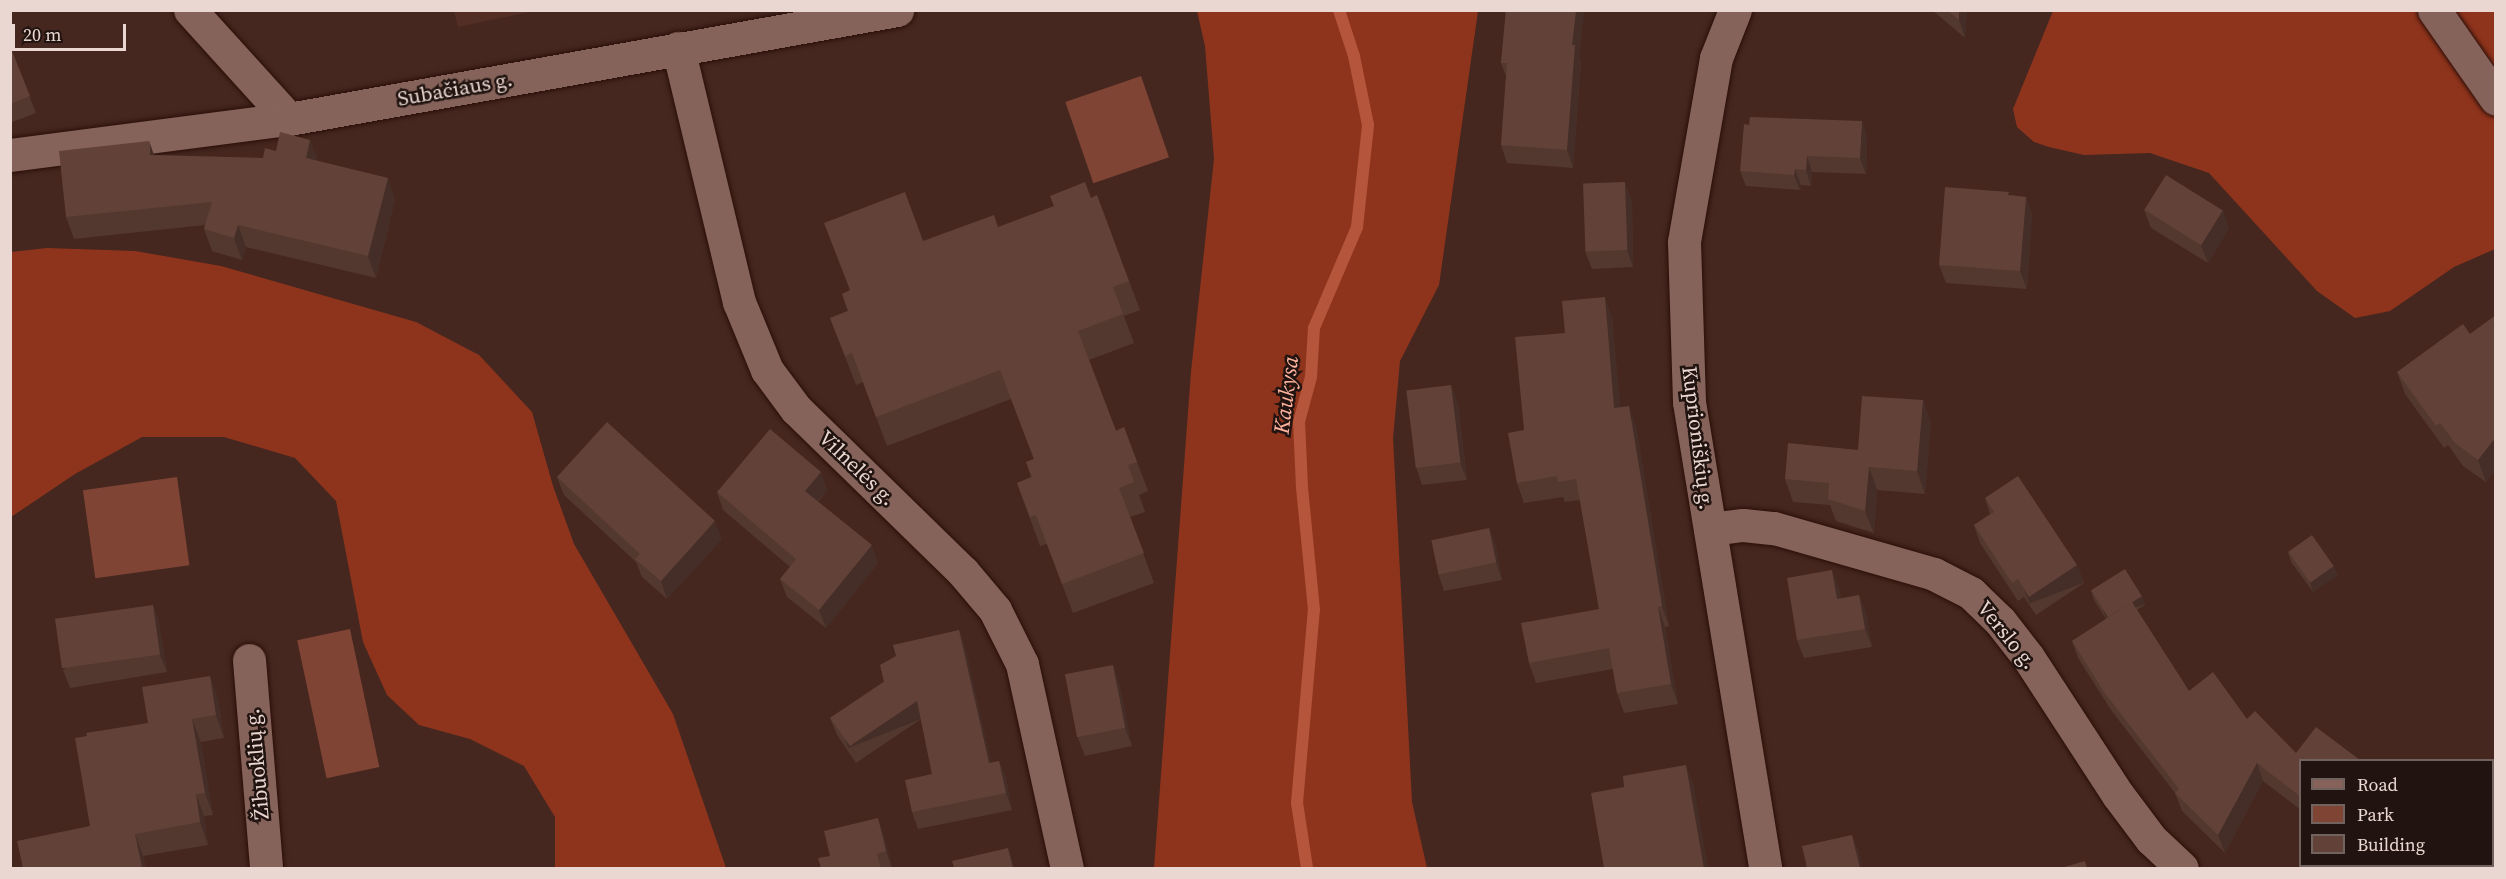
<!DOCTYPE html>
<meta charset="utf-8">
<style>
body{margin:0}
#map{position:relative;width:2506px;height:879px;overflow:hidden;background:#45271f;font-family:"Source Serif 4",serif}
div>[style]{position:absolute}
.built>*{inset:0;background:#532e25}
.green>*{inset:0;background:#804435;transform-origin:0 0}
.forest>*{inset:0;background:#8f341c}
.stream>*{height:12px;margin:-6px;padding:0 6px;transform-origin:6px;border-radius:6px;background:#b4553c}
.roads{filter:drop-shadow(0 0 2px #2a0e08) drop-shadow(0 0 2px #2a0e08)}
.minor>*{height:33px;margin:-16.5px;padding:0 16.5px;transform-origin:16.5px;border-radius:16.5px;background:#86635a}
.wall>*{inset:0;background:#533830}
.shaded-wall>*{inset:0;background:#442e27;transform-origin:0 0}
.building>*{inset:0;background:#614138;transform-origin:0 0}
span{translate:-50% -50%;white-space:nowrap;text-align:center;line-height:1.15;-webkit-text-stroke:5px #211410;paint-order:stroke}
.street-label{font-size:21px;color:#ebd7d1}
.water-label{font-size:22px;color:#ffb29d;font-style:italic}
.frame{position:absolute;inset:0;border:12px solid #ebd7d1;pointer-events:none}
.legend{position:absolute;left:2299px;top:759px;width:195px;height:108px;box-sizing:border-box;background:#211410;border:2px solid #72625d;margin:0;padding:8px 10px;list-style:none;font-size:18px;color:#ebd7d1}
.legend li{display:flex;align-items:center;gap:12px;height:30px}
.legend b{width:30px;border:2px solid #72625d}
.scale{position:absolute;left:12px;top:24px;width:114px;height:27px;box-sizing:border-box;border:3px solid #ebd7d1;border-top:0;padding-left:8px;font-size:18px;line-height:21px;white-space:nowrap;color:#ebd7d1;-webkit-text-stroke:4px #211410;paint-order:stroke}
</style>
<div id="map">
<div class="built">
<div style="clip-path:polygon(454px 11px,454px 10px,534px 11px,458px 27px)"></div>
</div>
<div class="green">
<div style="left:1141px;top:76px;width:86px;height:80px;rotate:71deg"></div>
<div style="left:177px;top:477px;width:89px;height:95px;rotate:82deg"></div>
<div style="left:350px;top:629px;width:141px;height:54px;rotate:78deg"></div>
</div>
<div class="forest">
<div style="clip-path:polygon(1197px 11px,1478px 11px,1439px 285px,1400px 361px,1393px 438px,1412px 802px,1427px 868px,1154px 868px,1191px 372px,1214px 159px,1205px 46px)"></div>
<div style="clip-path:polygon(2053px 11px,2495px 11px,2495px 249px,2454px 267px,2390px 311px,2355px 318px,2317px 291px,2209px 173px,2150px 153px,2084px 155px,2049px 147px,2034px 142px,2017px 127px,2013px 109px)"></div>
<div style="clip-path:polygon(47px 248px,135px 251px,221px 266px,416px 322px,479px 355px,532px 412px,553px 486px,574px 544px,673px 714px,726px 868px,555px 868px,555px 817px,524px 766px,470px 739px,419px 725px,387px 695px,363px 642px,336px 501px,295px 458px,224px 437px,142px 437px,75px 474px,11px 517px,11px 252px)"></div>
</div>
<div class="stream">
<div style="left:1307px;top:868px;width:66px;rotate:-98.7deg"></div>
<div style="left:1297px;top:803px;width:194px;rotate:-85deg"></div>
<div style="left:1314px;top:610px;width:124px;rotate:-95.6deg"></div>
<div style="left:1302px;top:487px;width:65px;rotate:-92.6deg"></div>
<div style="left:1299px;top:422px;width:47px;rotate:-75.1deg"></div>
<div style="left:1311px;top:377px;width:49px;rotate:-86.5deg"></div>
<div style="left:1314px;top:328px;width:110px;rotate:-66.9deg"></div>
<div style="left:1357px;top:227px;width:103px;rotate:-83.8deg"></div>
<div style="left:1368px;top:125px;width:70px;rotate:-101.5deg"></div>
<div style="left:1354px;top:56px;width:48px;rotate:-108.1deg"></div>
</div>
<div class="roads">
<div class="minor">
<div style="left:190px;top:10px;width:147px;rotate:47.8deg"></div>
<div style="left:1735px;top:10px;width:52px;rotate:111.6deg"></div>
<div style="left:1716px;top:58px;width:187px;rotate:99.9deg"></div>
<div style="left:1684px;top:242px;width:160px;rotate:88.2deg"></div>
<div style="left:1689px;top:402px;width:472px;rotate:80.7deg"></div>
<div style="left:2434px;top:10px;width:108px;rotate:55.1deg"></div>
<div style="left:678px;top:48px;width:261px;rotate:76.5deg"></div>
<div style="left:739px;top:302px;width:74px;rotate:67.6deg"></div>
<div style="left:767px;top:370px;width:49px;rotate:53.4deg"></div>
<div style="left:796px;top:409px;width:233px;rotate:44.3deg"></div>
<div style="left:963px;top:572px;width:50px;rotate:49.9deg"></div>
<div style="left:995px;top:610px;width:60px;rotate:63.4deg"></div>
<div style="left:1022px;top:664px;width:209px;rotate:77.6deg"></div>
<div style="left:10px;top:155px;width:281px;rotate:-7.4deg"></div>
<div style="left:289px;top:119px;width:618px;rotate:-10.16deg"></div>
<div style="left:1710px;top:529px;width:33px;rotate:-7deg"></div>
<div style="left:1743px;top:525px;width:31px;rotate:6deg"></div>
<div style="left:1774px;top:528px;width:166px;rotate:16deg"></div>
<div style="left:1934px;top:574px;width:42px;rotate:27.2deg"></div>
<div style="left:1971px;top:593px;width:40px;rotate:44deg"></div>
<div style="left:2000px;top:621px;width:46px;rotate:52.1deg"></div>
<div style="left:2028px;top:657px;width:165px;rotate:56.9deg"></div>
<div style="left:2118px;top:795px;width:55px;rotate:53.1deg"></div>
<div style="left:2151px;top:839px;width:42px;rotate:43.1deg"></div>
<div style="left:249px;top:660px;width:209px;rotate:85.3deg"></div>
</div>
</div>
<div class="wall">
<div style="clip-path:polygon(1506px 10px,1584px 10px,1579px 57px,1581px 62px,1573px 168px,1507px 163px,1501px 145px,1506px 76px,1501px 63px)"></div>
<div style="clip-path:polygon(1932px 10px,1967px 10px,1965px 38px)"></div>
<div style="clip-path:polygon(10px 46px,36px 113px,10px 123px)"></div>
<div style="clip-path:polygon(1862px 121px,1867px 137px,1866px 174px,1812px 172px,1811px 186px,1801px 185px,1800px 190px,1746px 186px,1740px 171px)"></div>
<div style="clip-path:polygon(310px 140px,318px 161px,388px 178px,395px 200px,376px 278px,246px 247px,242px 260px,212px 251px,204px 229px,205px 225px,74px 239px,66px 217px,154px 155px,263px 158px,276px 151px)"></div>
<div style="clip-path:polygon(2010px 195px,2026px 197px,2032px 214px,2027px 289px,1946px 283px,1939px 265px)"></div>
<div style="clip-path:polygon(1091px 198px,1129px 281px,1140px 310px,1124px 316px,1134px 343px,1089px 360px,1116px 431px,1124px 427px,1148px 491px,1139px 495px,1145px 512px,1130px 517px,1154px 583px,1073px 613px,1047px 544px,1040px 546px,1017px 483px,1031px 477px,1026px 462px,1034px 459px,1011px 399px,887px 446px,863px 382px,856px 385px,830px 318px,848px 311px,923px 241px,998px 227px)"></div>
<div style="clip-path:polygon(1632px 200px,1633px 267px,1592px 269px,1585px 251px)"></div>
<div style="clip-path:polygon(2144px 210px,2229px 228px,2208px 263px,2151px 228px)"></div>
<div style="clip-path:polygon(2496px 315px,2496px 470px,2486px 482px,2463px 466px,2448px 445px,2444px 448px,2405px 394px,2397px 372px,2470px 334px)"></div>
<div style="clip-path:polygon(1612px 317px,1620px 407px,1636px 426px,1669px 626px,1665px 627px,1678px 704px,1624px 713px,1617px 693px,1613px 669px,1536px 683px,1529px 663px,1599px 609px,1580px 500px,1565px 502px,1563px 497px,1524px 503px,1517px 483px,1524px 430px,1565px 333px)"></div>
<div style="clip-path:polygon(1451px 385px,1458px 403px,1467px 480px,1422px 485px,1416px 467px)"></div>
<div style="clip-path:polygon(1923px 400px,1931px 423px,1925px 494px,1877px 490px,1874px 533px,1836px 521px,1830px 505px,1793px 502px,1785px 479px,1858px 450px)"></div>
<div style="clip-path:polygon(821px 472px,827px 490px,818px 502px,878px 563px,826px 628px,787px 597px,780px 579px,790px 567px,723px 510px,717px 492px)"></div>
<div style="clip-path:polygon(557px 477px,722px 539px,667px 599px,642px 577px,636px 562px,564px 495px)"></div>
<div style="clip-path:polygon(1985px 498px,2077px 565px,2084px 583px,2036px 615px,2024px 597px,2018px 601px,1980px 543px,1974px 525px,1990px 514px)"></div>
<div style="clip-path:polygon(1489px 528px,1496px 546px,1502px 580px,1444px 591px,1438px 573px)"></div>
<div style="clip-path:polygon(2288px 552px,2338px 575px,2313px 592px,2291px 562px)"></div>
<div style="clip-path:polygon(1839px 588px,1841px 599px,1859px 595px,1866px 613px,1872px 647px,1804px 658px,1797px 640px)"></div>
<div style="clip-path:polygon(2091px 591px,2142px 596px,2145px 605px,2137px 610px,2189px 691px,2247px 719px,2301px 760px,2301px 810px,2263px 781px,2225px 853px,2182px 811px,2175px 793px,2111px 710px,2078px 658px,2072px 641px,2106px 619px,2094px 600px)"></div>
<div style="clip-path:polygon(153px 605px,159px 623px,167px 672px,70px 688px,63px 670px)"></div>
<div style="clip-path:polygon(959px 630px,965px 647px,991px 763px,999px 761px,1006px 778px,1012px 810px,918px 829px,912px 812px,932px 774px,921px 719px,856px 763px,837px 735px,830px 718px)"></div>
<div style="clip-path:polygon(210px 676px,218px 699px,224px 738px,201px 742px,213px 815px,204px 816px,208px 845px,143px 856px,146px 868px,23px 868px,90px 826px,87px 736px,148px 723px)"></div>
<div style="clip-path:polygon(1119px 683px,1132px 746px,1085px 756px,1078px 738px)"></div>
<div style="clip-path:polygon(878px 818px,884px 836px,892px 868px,821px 868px,830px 856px)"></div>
</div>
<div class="shaded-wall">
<div style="clip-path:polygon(1576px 10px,1584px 10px,1579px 57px,1581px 62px,1573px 168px,1567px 150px,1572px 45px)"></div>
<div style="clip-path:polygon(1959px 10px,1967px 10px,1965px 38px,1959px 20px)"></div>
<div style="clip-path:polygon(1862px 121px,1867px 137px,1866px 174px,1860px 158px)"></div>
<div style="clip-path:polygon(310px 140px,318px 161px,306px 158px)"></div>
<div style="clip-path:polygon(149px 141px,157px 163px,150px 155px)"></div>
<div style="clip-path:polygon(1807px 156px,1812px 172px,1811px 186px,1806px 170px)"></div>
<div style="clip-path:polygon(1795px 169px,1801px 185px,1800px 190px,1794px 175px)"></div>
<div style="clip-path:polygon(388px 178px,395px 200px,376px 278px,368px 256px)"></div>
<div style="clip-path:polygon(1625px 182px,1632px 200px,1633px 267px,1627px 250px)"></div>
<div style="clip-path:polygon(2026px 197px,2032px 214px,2027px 289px,2020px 271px)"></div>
<div style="clip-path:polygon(2223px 210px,2229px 228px,2208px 263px,2201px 245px)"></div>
<div style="clip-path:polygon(238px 225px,246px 247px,242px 260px,234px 238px)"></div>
<div style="clip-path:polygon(1605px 297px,1612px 317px,1622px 428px,1614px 408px)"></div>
<div style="clip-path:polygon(1451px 385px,1458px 403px,1467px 480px,1460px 462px)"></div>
<div style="clip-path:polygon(1923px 400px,1931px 423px,1925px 494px,1917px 471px)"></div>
<div style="clip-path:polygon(1629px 406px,1636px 426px,1669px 626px,1662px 606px)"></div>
<div style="clip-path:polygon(2496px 437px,2496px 470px,2486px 482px,2478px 460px)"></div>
<div style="clip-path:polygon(1869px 467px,1877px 490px,1874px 533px,1865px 511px)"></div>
<div style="clip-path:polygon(821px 472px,827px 490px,811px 509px,805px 491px)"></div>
<div style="clip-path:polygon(715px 521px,722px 539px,667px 599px,661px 581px)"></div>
<div style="clip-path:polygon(1489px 528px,1496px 546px,1502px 580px,1496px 562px)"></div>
<div style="clip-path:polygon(872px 545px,878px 563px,826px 628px,819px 610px)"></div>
<div style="left:2077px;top:565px;width:19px;height:58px;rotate:69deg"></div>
<div style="clip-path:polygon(2334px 566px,2338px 575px,2313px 592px,2310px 582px)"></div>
<div style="clip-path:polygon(1832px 570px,1839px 588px,1844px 617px,1837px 599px)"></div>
<div style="clip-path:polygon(1859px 595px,1866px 613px,1872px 647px,1865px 629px)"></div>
<div style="left:2142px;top:596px;width:9px;height:41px;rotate:72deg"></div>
<div style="clip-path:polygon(153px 605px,159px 623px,167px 672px,160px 655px)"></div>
<div style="clip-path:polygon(1658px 607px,1665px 627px,1678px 704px,1671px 684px)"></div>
<div style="clip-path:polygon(959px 630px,965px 647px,995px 780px,989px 763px)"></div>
<div style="clip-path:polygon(1113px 665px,1119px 683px,1132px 746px,1125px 728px)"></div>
<div style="clip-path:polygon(210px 676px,218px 699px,224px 738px,216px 715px)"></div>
<div style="left:917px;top:701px;width:18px;height:81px;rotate:68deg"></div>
<div style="clip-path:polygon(192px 719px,201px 742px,213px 815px,205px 793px)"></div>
<div style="clip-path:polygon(999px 761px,1006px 778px,1012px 810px,1006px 793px)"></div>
<div style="clip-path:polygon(2257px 763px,2263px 781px,2225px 853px,2218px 835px)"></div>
<div style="clip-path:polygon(1686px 765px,1694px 786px,1708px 868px,1704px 868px)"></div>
<div style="clip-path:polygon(196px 794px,204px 816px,208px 845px,200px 822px)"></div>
<div style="clip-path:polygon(878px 818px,884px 836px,892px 868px,886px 851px)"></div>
<div style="clip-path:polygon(135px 834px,143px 856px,146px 868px,142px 868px)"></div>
<div style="clip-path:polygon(1852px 835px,1859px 852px,1862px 868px,1860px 868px)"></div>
<div style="clip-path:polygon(1008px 848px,1015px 868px,1013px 868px)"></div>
</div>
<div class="building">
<div style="clip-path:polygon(1506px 10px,1576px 10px,1572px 45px,1575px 45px,1567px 150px,1501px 145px,1507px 63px,1501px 63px)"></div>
<div style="clip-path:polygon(1947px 10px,1959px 10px,1959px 20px)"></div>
<div style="clip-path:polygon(10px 46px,30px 96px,10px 104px)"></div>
<div style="clip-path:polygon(1750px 117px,1862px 121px,1860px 158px,1807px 156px,1806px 170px,1795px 169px,1794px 175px,1740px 171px,1744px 124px,1749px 125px)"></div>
<div style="clip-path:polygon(280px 132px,310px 140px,306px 158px,388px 178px,368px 256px,238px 225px,234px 238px,204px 229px,212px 202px,66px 217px,59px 151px,149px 141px,150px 155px,263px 158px,265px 148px,276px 151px)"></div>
<div style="left:2166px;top:175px;width:67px;height:41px;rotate:32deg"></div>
<div style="clip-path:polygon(1085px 182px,1091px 198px,1097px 195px,1129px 281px,1113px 287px,1123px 314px,1078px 331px,1116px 431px,1124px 427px,1137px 462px,1128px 465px,1134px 482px,1119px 488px,1144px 553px,1062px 584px,1036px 515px,1030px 517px,1017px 483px,1032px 477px,1026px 462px,1034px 459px,1000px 370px,876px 417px,852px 353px,845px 356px,830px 318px,848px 311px,842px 294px,850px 290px,824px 223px,905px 192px,923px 241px,994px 215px,998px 227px,1054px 206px,1050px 196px)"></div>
<div style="left:1625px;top:182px;width:68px;height:42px;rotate:88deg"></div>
<div style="clip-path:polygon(1945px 187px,2009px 192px,2008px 195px,2026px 197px,2020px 271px,1939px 265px)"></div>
<div style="clip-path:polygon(1605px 297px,1614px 408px,1629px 406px,1662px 606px,1658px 607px,1671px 684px,1617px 693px,1609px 648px,1529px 663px,1521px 623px,1599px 609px,1576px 479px,1558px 482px,1557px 476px,1517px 483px,1508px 433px,1524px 430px,1515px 337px,1565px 333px,1562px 301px)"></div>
<div style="clip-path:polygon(2496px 315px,2496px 437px,2478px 460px,2455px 443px,2440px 423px,2436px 426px,2397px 372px,2463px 324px,2470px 334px)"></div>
<div style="left:1451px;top:385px;width:78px;height:45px;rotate:83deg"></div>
<div style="clip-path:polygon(1862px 396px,1923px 400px,1917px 471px,1869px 467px,1865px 511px,1828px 499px,1829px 483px,1785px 479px,1788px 443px,1858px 450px)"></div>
<div style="clip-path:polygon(607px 422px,715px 521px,661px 581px,635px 559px,640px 554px,557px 477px)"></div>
<div style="clip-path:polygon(770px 429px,821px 472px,805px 491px,872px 545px,819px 610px,780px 579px,796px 559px,717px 492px)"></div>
<div style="clip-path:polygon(2018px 476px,2077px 565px,2029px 597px,2018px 579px,2012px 583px,1974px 525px,1994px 512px,1985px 498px)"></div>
<div style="left:1489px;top:528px;width:35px;height:59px;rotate:78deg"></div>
<div style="left:2312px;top:535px;width:38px;height:29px;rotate:55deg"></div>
<div style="left:2125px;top:569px;width:32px;height:40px;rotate:58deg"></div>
<div style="clip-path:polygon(1832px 570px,1837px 599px,1859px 595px,1865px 629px,1797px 640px,1787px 578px)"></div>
<div style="clip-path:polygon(2132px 602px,2189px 691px,2213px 672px,2247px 719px,2255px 711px,2296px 753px,2316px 727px,2360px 760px,2301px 760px,2301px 797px,2257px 763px,2218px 835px,2175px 793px,2179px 789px,2104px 692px,2072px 641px)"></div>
<div style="left:153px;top:605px;width:50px;height:99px;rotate:82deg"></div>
<div style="clip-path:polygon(959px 630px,989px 763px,999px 761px,1006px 793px,912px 812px,905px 780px,932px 774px,917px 701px,850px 746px,830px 718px,884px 682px,880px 665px,896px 656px,893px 645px)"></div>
<div style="left:1113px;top:665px;width:64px;height:49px;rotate:79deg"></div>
<div style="clip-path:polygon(210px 676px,216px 715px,192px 719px,205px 793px,196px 794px,200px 822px,135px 834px,142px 868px,23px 868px,17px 841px,90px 826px,75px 738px,87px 736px,86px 733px,148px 723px,142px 687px)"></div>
<div style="clip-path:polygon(1686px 765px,1704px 868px,1604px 868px,1591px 793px,1624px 787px,1623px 776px)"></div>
<div style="clip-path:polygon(878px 818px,886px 851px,877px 854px,881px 868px,821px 868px,818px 858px,830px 856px,824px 831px)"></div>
<div style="clip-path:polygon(1852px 835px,1860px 868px,1807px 868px,1802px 846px)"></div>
<div style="clip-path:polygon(1008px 848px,1013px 868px,954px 868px,952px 861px)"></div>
<div style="clip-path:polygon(2085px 861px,2087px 868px,2061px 868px)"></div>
<div style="clip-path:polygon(2367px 866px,2413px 866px,2420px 868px,2366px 868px)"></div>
</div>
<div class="street-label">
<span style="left:455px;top:89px;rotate:-10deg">Subačiaus g.</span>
<span style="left:1698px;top:438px;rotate:83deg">Kuprioniškių g.</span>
<span style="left:857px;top:468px;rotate:44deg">Vilnelės g.</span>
<span style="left:2007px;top:635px;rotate:51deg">Verslo g.</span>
<span style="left:257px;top:764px;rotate:-95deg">Žibuoklių g.</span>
</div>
<div class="water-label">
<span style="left:1286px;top:395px;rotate:-83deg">Kaukysa</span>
</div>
<div class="frame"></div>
<ul class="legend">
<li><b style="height:8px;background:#86635a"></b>Road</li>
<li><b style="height:16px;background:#804435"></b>Park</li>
<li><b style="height:16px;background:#614138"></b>Building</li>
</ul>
<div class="scale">20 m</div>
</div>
